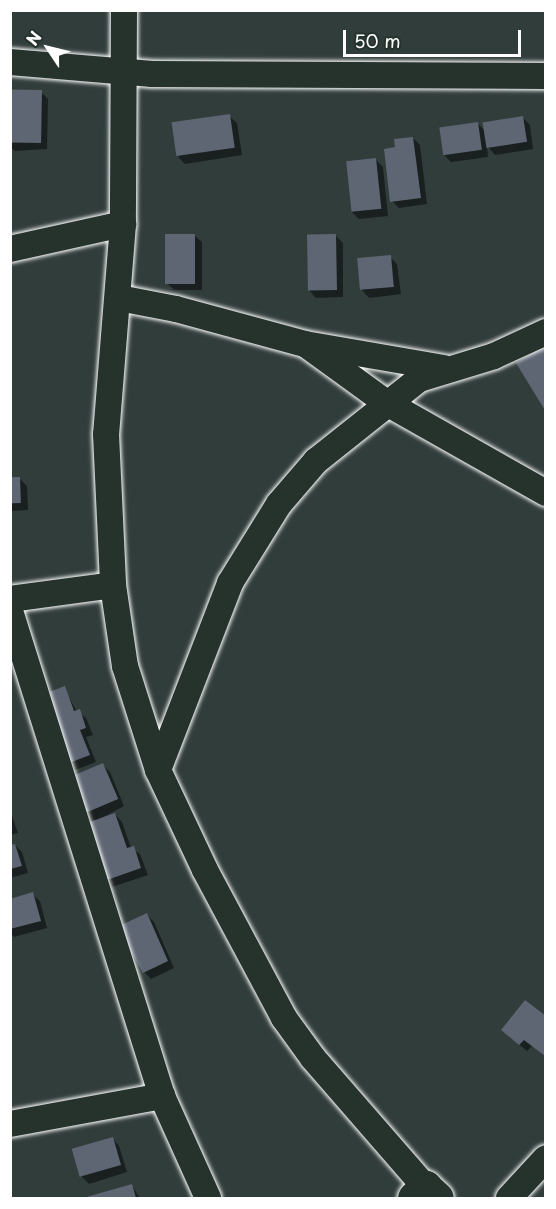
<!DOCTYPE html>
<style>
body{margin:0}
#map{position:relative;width:556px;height:1209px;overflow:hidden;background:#313d3b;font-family:"Playpen Sans",sans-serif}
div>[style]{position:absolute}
.shadow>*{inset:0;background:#0007}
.building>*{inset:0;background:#5e6573;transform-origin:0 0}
.roads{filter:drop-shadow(0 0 2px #fff) drop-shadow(0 0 2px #fff)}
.minor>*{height:26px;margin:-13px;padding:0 13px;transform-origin:13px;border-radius:13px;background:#26332d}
.secondary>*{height:33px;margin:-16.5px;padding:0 16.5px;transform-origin:16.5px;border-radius:16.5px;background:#26332d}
span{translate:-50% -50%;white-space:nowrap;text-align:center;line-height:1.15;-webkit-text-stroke:4.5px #26332d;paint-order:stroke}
.frame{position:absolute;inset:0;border:12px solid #fff;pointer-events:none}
.north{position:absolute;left:18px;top:18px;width:60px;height:60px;-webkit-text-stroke:4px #26332d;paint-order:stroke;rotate:305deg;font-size:16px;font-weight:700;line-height:24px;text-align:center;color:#fff}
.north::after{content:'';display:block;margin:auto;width:21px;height:27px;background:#fff;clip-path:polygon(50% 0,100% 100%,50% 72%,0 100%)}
.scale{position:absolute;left:343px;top:30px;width:178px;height:27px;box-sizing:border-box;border:3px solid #fff;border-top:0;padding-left:8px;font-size:18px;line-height:21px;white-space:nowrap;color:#fff;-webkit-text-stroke:4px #26332d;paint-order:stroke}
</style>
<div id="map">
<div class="shadow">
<div style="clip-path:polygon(41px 92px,48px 99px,47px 149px,15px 151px,10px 147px,10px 93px)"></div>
<div style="clip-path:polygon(229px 116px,237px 123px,242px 155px,185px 164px,178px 157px)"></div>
<div style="clip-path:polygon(523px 118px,530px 125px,533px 149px,495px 155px,487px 146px,488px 157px,451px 162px,444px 155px,478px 124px,486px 132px)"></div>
<div style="clip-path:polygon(413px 138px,420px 145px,427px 204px,399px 208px,392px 201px,397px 149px)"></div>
<div style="clip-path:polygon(376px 160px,383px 167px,388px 216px,359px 219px,352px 212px)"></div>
<div style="clip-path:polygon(194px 235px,202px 242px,202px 290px,174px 290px,167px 283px)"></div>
<div style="clip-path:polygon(336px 236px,343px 243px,343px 297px,316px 298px,309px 290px)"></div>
<div style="clip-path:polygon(390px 257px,397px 264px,401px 294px,369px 298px,362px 290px)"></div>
<div style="clip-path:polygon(10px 479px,20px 479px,27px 486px,28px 510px,10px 511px)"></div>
<div style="clip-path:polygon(64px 688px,77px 712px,86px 718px,93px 735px,86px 737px,96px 762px,70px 772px)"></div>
<div style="clip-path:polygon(103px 765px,110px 772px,124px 806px,92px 823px,115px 814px,122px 822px,131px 848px,140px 854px,148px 875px,112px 887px,105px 880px,81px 814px)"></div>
<div style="clip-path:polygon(10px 810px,18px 833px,10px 835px)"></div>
<div style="clip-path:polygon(15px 845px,22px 852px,28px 873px,10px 878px,10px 847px)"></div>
<div style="clip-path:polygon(32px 894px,40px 901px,47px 928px,14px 937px,10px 933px,10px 901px)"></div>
<div style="clip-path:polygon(147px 915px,154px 922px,174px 968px,151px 979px,144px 972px)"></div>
<div style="clip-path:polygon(546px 1018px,546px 1057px,532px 1046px,527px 1051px,510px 1037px)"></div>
<div style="clip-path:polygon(112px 1138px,119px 1146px,127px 1172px,89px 1184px,82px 1177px,74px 1150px)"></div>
<div style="clip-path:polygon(132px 1186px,140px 1198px,88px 1198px)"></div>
</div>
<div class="building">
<div style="left:42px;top:90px;width:53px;height:32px;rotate:91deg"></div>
<div style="left:230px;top:114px;width:34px;height:59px;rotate:82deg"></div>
<div style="left:523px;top:116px;width:26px;height:41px;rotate:81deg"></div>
<div style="left:478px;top:122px;width:28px;height:39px;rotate:82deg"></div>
<div style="clip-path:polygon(413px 137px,421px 198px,390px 202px,384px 149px,395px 147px,394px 139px)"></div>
<div style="left:376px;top:158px;width:51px;height:30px;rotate:84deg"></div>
<div style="left:165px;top:234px;width:30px;height:50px"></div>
<div style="left:336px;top:234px;width:56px;height:29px;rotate:89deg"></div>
<div style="left:391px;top:255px;width:32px;height:34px;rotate:85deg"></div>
<div style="clip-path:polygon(546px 345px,546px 412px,516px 363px)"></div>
<div style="left:20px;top:477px;width:26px;height:10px;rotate:88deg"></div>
<div style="clip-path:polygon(65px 686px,74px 711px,80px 709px,86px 728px,80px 730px,90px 755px,61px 766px,36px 697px)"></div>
<div style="left:103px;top:763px;width:39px;height:41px;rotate:67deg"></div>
<div style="clip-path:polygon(115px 813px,127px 848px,134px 846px,141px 868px,104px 881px,84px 824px)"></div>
<div style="clip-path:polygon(15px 844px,22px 866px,10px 869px,10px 845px)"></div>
<div style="clip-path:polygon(33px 892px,41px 921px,10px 929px,10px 899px)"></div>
<div style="clip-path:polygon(147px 913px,168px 961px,143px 973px,117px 927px)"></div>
<div style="clip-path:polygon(525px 1000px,546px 1016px,546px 1057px,524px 1040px,519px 1045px,501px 1030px)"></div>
<div style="left:113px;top:1137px;width:29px;height:43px;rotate:74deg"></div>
<div style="clip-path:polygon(132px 1184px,136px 1198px,83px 1198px)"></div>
</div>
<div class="roads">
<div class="minor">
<div style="left:124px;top:10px;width:214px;rotate:90.3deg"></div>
<div style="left:123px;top:224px;width:211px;rotate:94.6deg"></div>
<div style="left:106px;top:434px;width:151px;rotate:87.3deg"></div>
<div style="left:113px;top:585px;width:82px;rotate:81.6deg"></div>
<div style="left:125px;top:666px;width:109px;rotate:72.4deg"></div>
<div style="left:158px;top:770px;width:110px;rotate:64.8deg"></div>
<div style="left:205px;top:870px;width:168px;rotate:61.9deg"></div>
<div style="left:284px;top:1018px;width:49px;rotate:54.1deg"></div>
<div style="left:313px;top:1058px;width:171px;rotate:49deg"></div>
<div style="left:10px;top:62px;width:143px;rotate:4.8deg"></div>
<div style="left:152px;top:74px;width:394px;rotate:0.3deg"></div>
<div style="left:10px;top:249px;width:116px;rotate:-12.5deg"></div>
<div style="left:119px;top:298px;width:58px;rotate:10.9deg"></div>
<div style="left:176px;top:309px;width:134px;rotate:15.2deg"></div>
<div style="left:305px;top:344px;width:141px;rotate:9.8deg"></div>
<div style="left:308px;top:346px;width:95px;rotate:36deg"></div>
<div style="left:385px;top:402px;width:185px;rotate:29.5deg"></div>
<div style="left:10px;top:599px;width:104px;rotate:-7.7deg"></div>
<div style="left:10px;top:611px;width:508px;rotate:72.6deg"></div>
<div style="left:162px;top:1096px;width:112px;rotate:65.7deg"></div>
<div style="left:158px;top:770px;width:200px;rotate:-68.9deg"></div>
<div style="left:230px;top:583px;width:93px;rotate:-58.2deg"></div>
<div style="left:279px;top:504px;width:57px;rotate:-49.3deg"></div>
<div style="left:316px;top:461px;width:132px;rotate:-38.5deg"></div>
<div style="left:419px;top:379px;width:78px;rotate:-17deg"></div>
<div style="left:494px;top:356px;width:57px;rotate:-24.8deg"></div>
<div style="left:10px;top:1124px;width:155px;rotate:-10.4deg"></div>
<div style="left:509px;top:1198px;width:54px;rotate:-47.2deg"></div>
</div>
<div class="secondary">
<div style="left:414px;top:1198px;width:16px;rotate:-45deg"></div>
<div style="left:425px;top:1187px;width:16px;rotate:43deg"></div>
</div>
</div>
<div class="frame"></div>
<div class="north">N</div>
<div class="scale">50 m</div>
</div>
